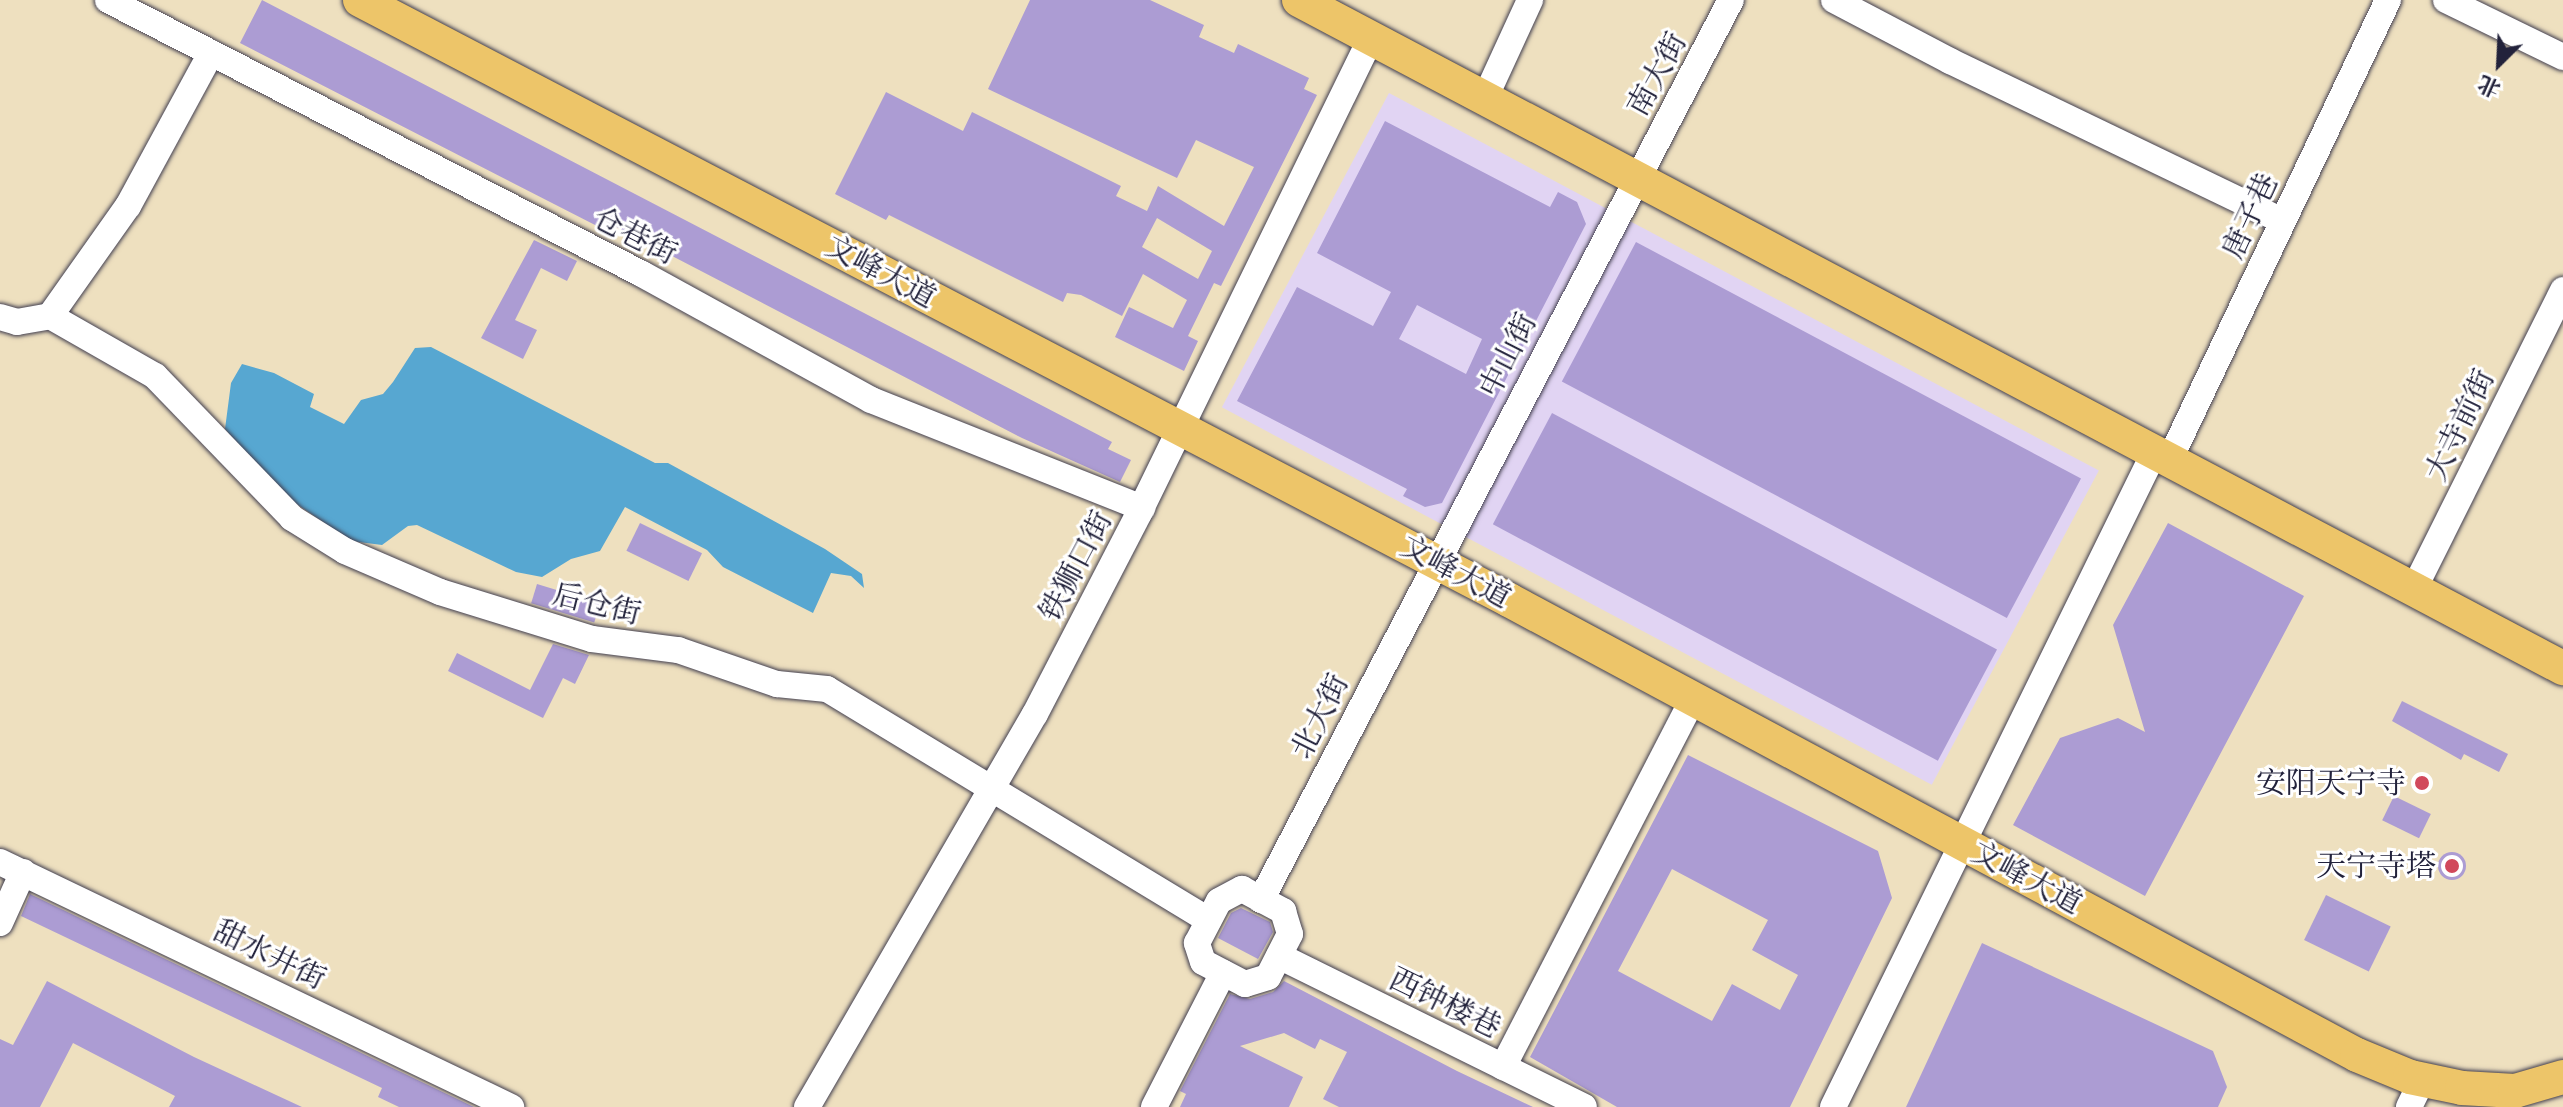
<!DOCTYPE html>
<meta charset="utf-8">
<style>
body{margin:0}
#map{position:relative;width:2563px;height:1107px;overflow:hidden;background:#eee0bf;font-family:Alegreya,"Noto Serif SC",serif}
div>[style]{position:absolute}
.built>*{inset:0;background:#e1d4f3;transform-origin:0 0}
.water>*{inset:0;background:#57a7d1}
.building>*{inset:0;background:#ac9cd3;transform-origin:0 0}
.round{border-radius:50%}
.roads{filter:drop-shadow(0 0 2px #413e4f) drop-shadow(0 0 2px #413e4f)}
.minor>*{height:26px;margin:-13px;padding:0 13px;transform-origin:13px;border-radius:13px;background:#fff}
.major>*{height:34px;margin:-17px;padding:0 17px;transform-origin:17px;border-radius:17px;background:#edc569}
.dots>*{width:22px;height:22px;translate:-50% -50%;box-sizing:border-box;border:4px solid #fff;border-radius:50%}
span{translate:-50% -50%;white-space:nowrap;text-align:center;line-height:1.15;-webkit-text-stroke:6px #fff;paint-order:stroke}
.street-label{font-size:30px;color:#22223b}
.poi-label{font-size:30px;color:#22223b}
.right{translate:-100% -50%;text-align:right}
.north{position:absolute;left:2459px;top:24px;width:80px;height:80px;-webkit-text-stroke:6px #fff;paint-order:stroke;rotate:204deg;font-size:22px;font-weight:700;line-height:32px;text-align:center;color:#22223b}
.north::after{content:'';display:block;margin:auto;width:28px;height:36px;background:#22223b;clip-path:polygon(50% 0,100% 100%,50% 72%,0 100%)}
</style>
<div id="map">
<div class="built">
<div style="left:1389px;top:93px;width:804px;height:356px;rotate:28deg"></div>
</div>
<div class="water">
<div style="clip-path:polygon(431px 347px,655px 463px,668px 463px,825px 549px,862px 574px,864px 588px,851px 576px,831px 573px,813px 613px,723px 567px,707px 550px,625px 507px,600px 551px,571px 559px,542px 577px,516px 572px,417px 525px,408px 526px,382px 545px,351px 541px,285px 496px,225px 429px,231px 383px,242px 364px,274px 373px,314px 394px,310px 407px,344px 424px,361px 400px,383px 394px,393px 382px,415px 348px)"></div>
</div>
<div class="building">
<div style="clip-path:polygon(262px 0,1112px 442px,1108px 449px,1131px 460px,1120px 482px,1022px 438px,601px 219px,597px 226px,240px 43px)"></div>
<div style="clip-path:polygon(evenodd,1030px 0,1150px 0,1204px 25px,1199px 37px,1234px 53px,1238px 44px,1309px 78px,1304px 89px,1317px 95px,1221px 286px,1214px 283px,1188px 336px,1198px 341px,1184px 371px,1115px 337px,1129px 307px,1173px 328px,1187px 300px,1143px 274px,1122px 316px,1081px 295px,1067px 293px,1063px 302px,889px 215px,886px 220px,835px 194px,886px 92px,963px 131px,972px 112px,1121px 186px,1116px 196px,1147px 211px,1158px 186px,1224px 226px,1254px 167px,1196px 140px,1177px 178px,988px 89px,1030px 0,1157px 218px,1212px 251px,1198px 279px,1142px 247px,1157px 218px)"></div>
<div style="clip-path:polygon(evenodd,1385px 121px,1550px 207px,1558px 192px,1577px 202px,1586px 224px,1442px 503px,1425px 507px,1403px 496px,1407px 489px,1237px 401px,1297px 287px,1373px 326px,1391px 292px,1317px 253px,1385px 121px,1417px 305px,1482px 339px,1466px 374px,1399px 339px,1417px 305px)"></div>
<div style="clip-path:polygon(534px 240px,577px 261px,567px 281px,541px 268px,515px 320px,537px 330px,523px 359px,481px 338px)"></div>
<div style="left:1636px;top:242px;width:504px;height:158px;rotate:28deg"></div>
<div style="left:1552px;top:413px;width:504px;height:126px;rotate:28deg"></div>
<div style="left:640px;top:523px;width:69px;height:31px;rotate:26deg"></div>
<div style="clip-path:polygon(2168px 523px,2304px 596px,2145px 896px,2013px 825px,2060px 738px,2118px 718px,2145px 732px,2113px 625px)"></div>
<div style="left:537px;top:584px;width:66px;height:20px;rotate:17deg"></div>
<div style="clip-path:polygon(553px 644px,589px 655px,575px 684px,563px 678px,543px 718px,448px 671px,457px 653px,530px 690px)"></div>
<div style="clip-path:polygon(2402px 701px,2508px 754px,2499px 772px,2464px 754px,2461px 760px,2392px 721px)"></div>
<div style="clip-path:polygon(evenodd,1688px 755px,1878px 851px,1892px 898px,1790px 1107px,1617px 1107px,1530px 1057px,1688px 755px,1672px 869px,1768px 920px,1752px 950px,1798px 975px,1780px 1010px,1732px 984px,1712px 1021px,1618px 971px,1672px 869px)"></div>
<div style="left:2394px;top:796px;width:41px;height:27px;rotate:26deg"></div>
<div class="round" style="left:2438px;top:852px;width:28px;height:28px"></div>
<div style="clip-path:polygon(30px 894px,474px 1107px,399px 1107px,378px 1097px,382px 1088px,21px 916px)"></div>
<div style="left:2326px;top:895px;width:72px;height:50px;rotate:26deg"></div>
<div style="clip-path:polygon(1241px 908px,1270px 922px,1273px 932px,1258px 959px,1218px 938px,1231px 913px)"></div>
<div style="clip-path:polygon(1982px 943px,2213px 1051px,2227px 1087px,2218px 1107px,1906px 1107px)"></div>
<div style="clip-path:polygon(47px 981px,194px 1057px,302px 1107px,169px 1107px,175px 1096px,73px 1043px,40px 1107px,0 1107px,0 1039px,13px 1045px)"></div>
<div style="clip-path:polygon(1284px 981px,1457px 1071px,1533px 1107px,1339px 1107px,1323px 1099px,1347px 1052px,1320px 1039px,1315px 1049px,1284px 1033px,1240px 1046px,1303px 1077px,1289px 1107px,1180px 1107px,1186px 1094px,1180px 1091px,1230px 994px,1250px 999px,1273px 992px)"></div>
</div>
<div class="roads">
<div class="minor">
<div style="left:108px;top:0;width:600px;rotate:27.16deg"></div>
<div style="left:642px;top:274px;width:261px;rotate:28.8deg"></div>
<div style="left:871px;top:400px;width:292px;rotate:21.7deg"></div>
<div style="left:1834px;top:0;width:131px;rotate:27.7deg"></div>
<div style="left:1950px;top:61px;width:369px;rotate:25.7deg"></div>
<div style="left:2446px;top:0;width:130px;rotate:26deg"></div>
<div style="left:1485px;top:98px;width:108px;rotate:-65.3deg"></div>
<div style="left:50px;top:316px;width:135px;rotate:-54.7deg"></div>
<div style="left:128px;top:206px;width:174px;rotate:-61.5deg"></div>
<div style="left:0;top:317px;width:18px;rotate:16deg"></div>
<div style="left:17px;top:322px;width:34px;rotate:-10deg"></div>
<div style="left:50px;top:316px;width:121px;rotate:29.7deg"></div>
<div style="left:155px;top:376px;width:197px;rotate:46deg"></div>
<div style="left:292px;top:518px;width:62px;rotate:31.9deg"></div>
<div style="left:345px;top:551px;width:103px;rotate:23.3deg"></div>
<div style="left:440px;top:592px;width:159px;rotate:17.2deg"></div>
<div style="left:592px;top:639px;width:87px;rotate:7.3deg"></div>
<div style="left:678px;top:650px;width:105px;rotate:19deg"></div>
<div style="left:777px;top:684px;width:50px;rotate:5.7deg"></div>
<div style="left:827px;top:689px;width:446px;rotate:31.2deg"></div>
<div style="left:2170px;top:459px;width:508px;rotate:-64.59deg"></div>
<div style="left:2414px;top:589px;width:334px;rotate:-63.5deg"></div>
<div style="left:0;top:862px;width:567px;rotate:25.62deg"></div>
<div style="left:1242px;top:889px;width:47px;rotate:28.2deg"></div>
<div style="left:1283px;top:911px;width:24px;rotate:73deg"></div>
<div style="left:1290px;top:934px;width:48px;rotate:117.1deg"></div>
<div style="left:1268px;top:977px;width:24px;rotate:163deg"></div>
<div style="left:1245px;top:984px;width:47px;rotate:-152.4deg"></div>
<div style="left:1203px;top:962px;width:20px;rotate:-108deg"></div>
<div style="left:1197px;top:943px;width:47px;rotate:-62.4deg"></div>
<div style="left:1219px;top:901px;width:26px;rotate:-28deg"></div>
<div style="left:1261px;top:900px;width:1015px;rotate:-62.43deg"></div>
<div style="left:0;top:923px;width:56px;rotate:-65.7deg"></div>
<div style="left:1279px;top:956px;width:340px;rotate:26.3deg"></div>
<div style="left:1503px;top:1067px;width:414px;rotate:-62.7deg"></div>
<div style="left:807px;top:1107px;width:454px;rotate:-59.9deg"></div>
<div style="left:1035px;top:714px;width:226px;rotate:-62.6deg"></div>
<div style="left:1139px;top:513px;width:529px;rotate:-63.97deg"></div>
<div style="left:1154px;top:1107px;width:151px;rotate:-62.8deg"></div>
<div style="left:1833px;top:1107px;width:731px;rotate:-63.86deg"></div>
<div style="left:2409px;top:1107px;width:30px;rotate:-64deg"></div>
</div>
<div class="major">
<div style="left:360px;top:0;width:1296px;rotate:27.57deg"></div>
<div style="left:1509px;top:600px;width:962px;rotate:28.22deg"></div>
<div style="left:2357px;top:1055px;width:57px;rotate:22.5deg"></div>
<div style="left:2410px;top:1077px;width:53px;rotate:11.9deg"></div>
<div style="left:2462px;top:1088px;width:53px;rotate:3.2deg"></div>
<div style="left:2515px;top:1091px;width:50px;rotate:-16.3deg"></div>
<div style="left:1299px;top:0;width:1430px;rotate:27.86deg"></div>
</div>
</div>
<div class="dots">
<div style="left:2422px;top:783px;background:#d1495b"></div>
<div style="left:2452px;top:866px;background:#d1495b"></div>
</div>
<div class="street-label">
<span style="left:1657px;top:74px;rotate:-61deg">南大街</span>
<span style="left:2250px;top:216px;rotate:-65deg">唐子巷</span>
<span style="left:635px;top:236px;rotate:27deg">仓巷街</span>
<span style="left:881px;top:272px;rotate:28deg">文峰大道</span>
<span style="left:1508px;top:355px;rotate:-63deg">中山街</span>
<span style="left:2460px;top:425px;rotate:-64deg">大寺前街</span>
<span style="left:1076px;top:566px;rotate:-62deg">铁狮口街</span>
<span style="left:1456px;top:572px;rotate:28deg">文峰大道</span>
<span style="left:597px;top:604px;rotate:14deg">后仓街</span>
<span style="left:1320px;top:716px;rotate:-63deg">北大街</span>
<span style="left:2027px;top:878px;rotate:28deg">文峰大道</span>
<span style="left:270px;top:955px;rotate:26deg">甜水井街</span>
<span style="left:1445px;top:1003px;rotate:26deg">西钟楼巷</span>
</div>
<div class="poi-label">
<span class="right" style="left:2406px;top:783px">安阳天宁寺</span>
<span class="right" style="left:2436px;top:866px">天宁寺塔</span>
</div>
<div class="north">北</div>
</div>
